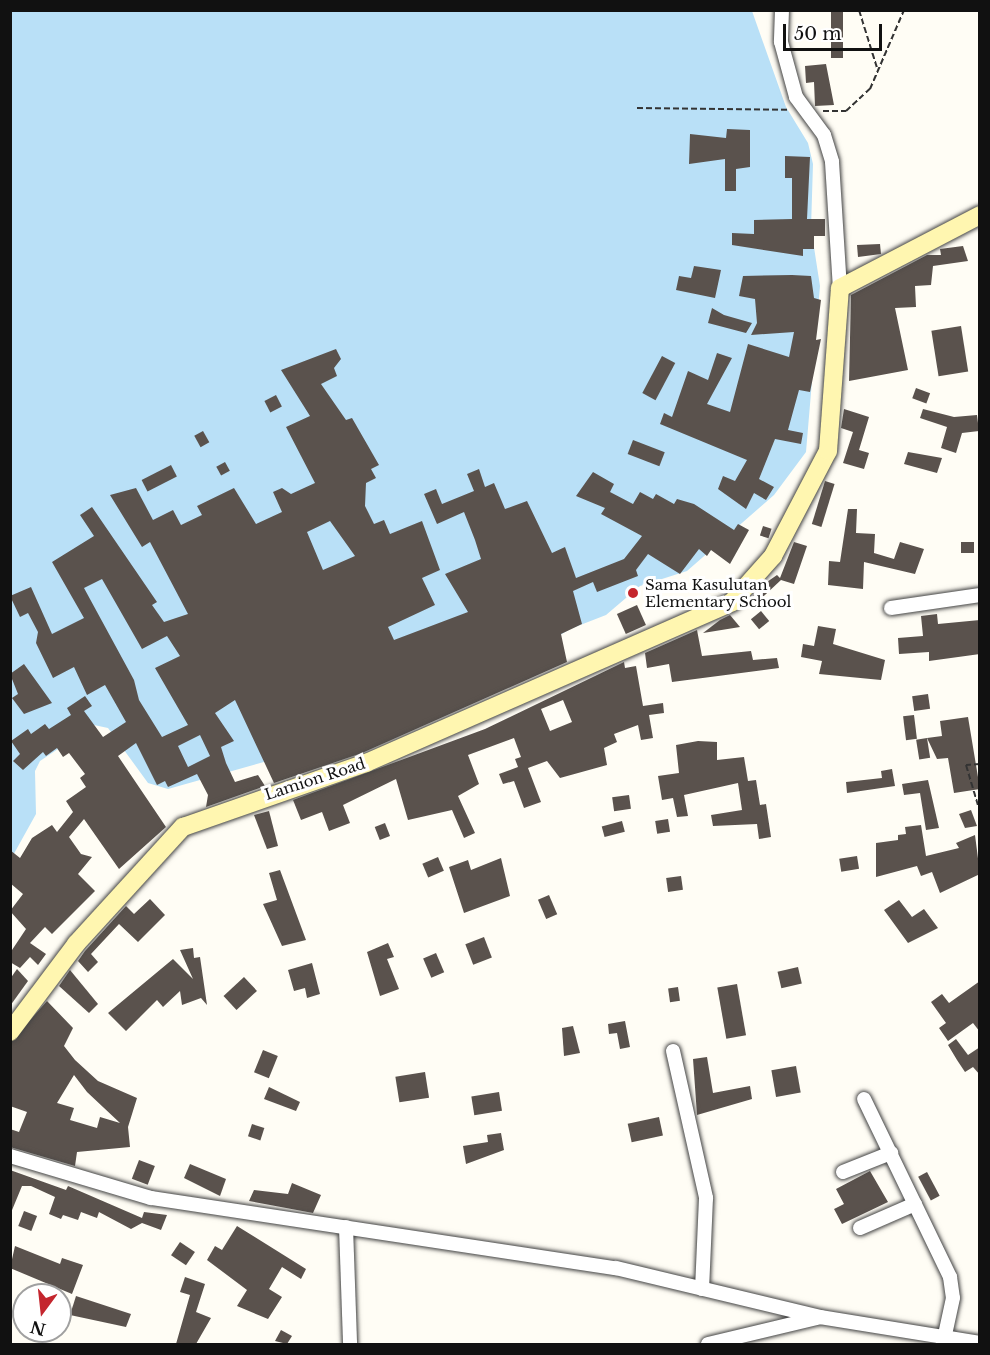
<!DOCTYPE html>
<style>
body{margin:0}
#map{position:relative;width:990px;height:1355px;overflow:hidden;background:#fffdf5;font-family:"Libre Baskerville",serif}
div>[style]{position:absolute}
.water>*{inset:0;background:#b9e0f7}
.building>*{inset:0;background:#5a524d;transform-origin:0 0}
.path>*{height:2px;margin-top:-1px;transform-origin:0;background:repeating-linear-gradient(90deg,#333 0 6px,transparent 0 9px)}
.roads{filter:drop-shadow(0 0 2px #444) drop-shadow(0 0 2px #444)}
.street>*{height:14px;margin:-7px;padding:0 7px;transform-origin:7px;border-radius:7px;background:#fff}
.secondary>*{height:18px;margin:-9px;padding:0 9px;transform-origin:9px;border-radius:9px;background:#fff6b0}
.dots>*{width:16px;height:16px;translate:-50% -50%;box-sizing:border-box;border:3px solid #fff;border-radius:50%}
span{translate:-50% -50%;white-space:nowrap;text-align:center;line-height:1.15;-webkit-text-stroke:6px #fff;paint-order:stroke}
.poi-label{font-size:15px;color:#111}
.left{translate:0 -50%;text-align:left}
.street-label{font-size:15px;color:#111}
.frame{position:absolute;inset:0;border:12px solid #111;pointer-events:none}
.north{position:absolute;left:12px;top:1283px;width:60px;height:60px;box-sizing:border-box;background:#fff;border:2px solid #a0a0a0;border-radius:50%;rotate:195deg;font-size:16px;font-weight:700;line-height:24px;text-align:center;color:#111}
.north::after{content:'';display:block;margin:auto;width:21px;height:27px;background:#c4262e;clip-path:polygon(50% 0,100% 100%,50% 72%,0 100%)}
.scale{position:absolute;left:783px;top:24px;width:99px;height:27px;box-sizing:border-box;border:3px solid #111;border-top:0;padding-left:8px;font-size:18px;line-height:21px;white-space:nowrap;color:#111;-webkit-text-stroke:4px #fff;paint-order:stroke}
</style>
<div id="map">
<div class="water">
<div style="clip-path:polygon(11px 11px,752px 11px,786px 107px,808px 143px,813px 164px,811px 228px,820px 286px,806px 452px,774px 495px,687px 571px,640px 586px,606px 615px,570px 629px,509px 667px,278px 758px,168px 789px,148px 783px,108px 728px,94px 725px,40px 761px,35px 771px,36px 814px,11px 859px)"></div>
</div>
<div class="building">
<div style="left:831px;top:10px;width:12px;height:48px"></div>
<div style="clip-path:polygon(826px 64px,834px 105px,815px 106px,814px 82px,806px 83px,805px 66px)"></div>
<div style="clip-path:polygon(727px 129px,750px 130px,750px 167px,736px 169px,736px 191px,725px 191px,725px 159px,689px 164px,690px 134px,726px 138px)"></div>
<div style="clip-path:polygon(785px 156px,810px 157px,807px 219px,825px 219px,825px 236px,814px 236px,814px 249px,803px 249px,803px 256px,732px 245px,732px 233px,754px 234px,754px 220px,792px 219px,792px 178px,785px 178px)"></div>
<div style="clip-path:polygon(880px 244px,881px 254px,858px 257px,857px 245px)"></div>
<div style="clip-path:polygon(963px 246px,968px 261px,933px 266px,931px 285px,915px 286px,916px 307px,895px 308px,908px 370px,849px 381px,851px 295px,927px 255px,941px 255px,940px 249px)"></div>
<div style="clip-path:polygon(694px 266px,721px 270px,715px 298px,676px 290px,679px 276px,691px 278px)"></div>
<div style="clip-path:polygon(792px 275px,811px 276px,814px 298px,821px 300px,816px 340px,821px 339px,810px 392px,799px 390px,788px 430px,803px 433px,801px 444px,775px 439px,759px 479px,774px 487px,766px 500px,754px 493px,746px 509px,718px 489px,723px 476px,735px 481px,747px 460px,660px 424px,664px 413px,672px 417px,688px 371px,708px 380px,717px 353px,732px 358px,707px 404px,730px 412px,748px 344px,789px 357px,794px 332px,751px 335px,757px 323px,755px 299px,739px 296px,743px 276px)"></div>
<div style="clip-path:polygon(712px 308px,724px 315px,752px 323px,746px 333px,708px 323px)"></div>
<div style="left:961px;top:326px;width:46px;height:30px;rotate:81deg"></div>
<div style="clip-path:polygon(evenodd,336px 349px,341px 359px,334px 368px,337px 376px,321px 384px,346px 420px,352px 418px,379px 465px,371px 469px,376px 478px,366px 483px,365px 506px,374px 524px,384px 520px,390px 534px,422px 521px,440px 570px,422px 578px,435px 605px,388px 627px,394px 640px,468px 612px,445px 574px,481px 559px,475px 540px,464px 512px,437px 524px,424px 494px,436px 489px,442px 504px,474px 491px,467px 474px,479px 469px,485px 487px,494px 483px,505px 509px,527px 501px,552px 553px,565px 547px,576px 578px,624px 559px,642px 536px,601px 514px,605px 508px,576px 496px,593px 472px,614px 484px,610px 492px,633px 504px,640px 492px,653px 499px,656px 494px,674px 504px,677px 499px,694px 504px,734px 530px,738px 524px,749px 530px,730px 564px,711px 550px,707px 556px,699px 549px,680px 574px,648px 554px,636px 570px,638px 576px,597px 592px,593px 582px,573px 591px,582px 624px,561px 634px,567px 662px,362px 753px,274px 783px,235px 700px,215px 713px,234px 741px,221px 747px,226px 763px,235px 782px,258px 775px,265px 786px,206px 807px,208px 795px,197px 774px,168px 787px,165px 781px,157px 785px,136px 743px,118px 756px,166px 827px,119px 869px,84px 819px,69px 837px,81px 854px,92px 857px,78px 874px,95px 891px,52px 934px,45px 927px,30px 943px,46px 954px,38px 965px,30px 957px,20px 968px,10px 962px,10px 953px,26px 929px,10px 911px,23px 894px,10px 883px,10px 850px,20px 858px,32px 838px,52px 825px,57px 832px,73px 812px,66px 801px,86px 787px,80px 778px,85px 774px,69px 753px,63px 757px,57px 748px,46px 756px,43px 752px,23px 770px,13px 761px,20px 754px,11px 741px,28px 729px,31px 734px,45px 724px,49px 729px,71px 715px,67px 708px,85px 696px,92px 706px,84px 711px,103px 737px,126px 722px,105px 685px,87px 695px,74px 667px,53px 678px,36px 643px,38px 632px,28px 613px,20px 617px,10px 596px,31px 587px,52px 634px,84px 618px,52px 562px,94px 536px,80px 515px,92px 507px,157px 602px,152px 605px,164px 622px,188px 614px,150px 542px,142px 547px,110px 495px,136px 488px,153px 520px,173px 510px,181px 525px,202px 515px,197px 506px,234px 488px,256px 524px,282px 512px,273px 492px,282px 488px,291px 494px,315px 483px,286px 427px,310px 416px,281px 370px,336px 349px,330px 521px,355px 556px,323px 570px,307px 532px,330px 521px,336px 349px,102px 579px,142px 649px,167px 636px,180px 656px,155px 668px,188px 725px,162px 737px,139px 700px,134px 680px,84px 588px,102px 579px,336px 349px,200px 735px,210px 756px,188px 767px,178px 746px,200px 735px)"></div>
<div style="left:662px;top:356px;width:15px;height:42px;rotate:28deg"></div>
<div style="left:916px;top:388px;width:15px;height:11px;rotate:20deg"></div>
<div style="left:276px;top:395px;width:13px;height:13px;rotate:63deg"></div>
<div style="clip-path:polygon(844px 409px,869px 417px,859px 450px,869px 453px,864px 469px,843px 463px,853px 432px,841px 428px)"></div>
<div style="clip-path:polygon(923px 409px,954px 417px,977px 415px,979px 431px,962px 433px,956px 453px,941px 448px,947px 427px,920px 418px)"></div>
<div style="left:203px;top:431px;width:13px;height:10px;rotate:61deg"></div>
<div style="left:633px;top:440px;width:34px;height:15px;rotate:21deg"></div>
<div style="clip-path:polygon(908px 452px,942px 458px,937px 473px,904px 464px)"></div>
<div style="left:225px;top:462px;width:10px;height:10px;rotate:61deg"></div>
<div style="left:171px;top:465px;width:13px;height:33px;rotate:63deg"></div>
<div style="left:825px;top:481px;width:10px;height:45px;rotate:17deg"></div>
<div style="clip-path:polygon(848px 509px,857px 509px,856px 533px,875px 534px,874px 553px,894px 559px,900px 542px,924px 549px,915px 574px,864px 562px,863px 589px,828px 585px,829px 561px,840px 562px)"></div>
<div style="left:763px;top:526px;width:9px;height:10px;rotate:18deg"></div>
<div style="clip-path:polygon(794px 542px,807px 546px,794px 584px,781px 580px,751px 608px,747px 603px,764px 584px,777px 575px,780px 578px)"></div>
<div style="left:961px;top:542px;width:13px;height:11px"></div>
<div style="left:637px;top:605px;width:22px;height:22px;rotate:66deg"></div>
<div style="left:761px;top:611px;width:13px;height:13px;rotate:51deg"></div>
<div style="clip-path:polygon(937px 614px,938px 624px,980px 620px,980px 654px,929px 661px,929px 652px,899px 654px,898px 638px,923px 636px,921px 616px)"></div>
<div style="clip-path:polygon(730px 615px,740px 627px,703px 633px,720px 620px)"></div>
<div style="clip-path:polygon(818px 626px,836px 629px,833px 644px,885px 660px,881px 680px,819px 674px,822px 661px,801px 657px,803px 644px,814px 646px)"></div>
<div style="clip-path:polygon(697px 630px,702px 656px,751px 651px,753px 660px,777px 658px,779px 668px,672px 682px,669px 664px,647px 668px,645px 653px)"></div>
<div style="clip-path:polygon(evenodd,624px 662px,625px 668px,636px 666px,643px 706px,663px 703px,664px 713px,649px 715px,653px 738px,641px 740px,638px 725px,614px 734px,617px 742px,604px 748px,607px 765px,560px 778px,547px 761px,528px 768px,541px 802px,524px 808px,514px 781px,503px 784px,499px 774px,518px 767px,515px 759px,521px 757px,514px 738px,468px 755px,479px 784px,458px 796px,475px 833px,464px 838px,452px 810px,408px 820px,396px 779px,343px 805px,350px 823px,329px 831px,322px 812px,301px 820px,293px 800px,485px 729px,624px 662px,563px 700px,572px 722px,550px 731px,541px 709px,563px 700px)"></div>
<div style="clip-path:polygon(24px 664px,52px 703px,24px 714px,12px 698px,18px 694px,10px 674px)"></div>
<div style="left:928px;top:694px;width:15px;height:16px;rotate:82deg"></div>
<div style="left:914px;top:715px;width:24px;height:11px;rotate:83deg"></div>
<div style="clip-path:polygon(968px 717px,980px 789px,954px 793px,948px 758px,937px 759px,927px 738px,942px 736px,940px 721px)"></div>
<div style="left:927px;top:738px;width:20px;height:11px;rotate:81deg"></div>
<div style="clip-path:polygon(698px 741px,717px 742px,717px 760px,744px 757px,748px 781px,756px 780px,760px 805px,766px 804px,771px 837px,759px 839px,757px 824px,713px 826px,711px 815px,742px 810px,738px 783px,684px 795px,688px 816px,677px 817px,673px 798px,662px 800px,658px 776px,679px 773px,676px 745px)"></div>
<div style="clip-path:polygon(892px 769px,895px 786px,847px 793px,846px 782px,882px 778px,881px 771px)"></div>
<div style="clip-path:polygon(928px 780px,939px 828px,926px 830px,920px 793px,904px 795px,902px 784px)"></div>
<div style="left:629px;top:795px;width:14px;height:17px;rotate:82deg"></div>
<div style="clip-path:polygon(971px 810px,977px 826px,965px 828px,959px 814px)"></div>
<div style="clip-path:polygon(269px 811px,278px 846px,267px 849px,254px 815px)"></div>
<div style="left:668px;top:819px;width:13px;height:13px;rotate:81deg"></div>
<div style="left:622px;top:821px;width:11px;height:21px;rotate:75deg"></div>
<div style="left:385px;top:823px;width:14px;height:11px;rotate:69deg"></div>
<div style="clip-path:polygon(921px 825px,926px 856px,959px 848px,956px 843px,975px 835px,980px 874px,940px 893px,932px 872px,921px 876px,917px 866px,876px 877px,876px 843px,898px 840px,898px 835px,906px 834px,905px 827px)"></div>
<div style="left:857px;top:856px;width:13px;height:18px;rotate:81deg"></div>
<div style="left:438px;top:857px;width:15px;height:17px;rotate:67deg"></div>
<div style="clip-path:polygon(501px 858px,510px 896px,464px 913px,449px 867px,468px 860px,471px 870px)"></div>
<div style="clip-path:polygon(280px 870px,306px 940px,282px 946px,263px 904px,277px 900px,269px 873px)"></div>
<div style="left:681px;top:876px;width:14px;height:15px;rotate:82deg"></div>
<div style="left:549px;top:895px;width:21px;height:12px;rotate:67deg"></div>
<div style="clip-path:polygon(150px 899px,165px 915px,138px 942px,119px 924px,91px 954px,98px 962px,88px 972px,78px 961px,85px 951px,126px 906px,134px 914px)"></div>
<div style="clip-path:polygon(899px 900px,912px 917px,924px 909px,938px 928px,908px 943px,884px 910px)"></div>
<div style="left:484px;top:937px;width:22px;height:20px;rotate:69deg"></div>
<div style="clip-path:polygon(388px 943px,394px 957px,387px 959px,399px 989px,380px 996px,367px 952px)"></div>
<div style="clip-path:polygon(193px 948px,194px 958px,200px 957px,207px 1005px,201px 998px,182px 1005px,180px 991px,163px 1007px,157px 1000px,126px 1031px,108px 1013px,173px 959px,193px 979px,180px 950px)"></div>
<div style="left:436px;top:953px;width:21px;height:14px;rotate:67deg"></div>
<div style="clip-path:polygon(312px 963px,320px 994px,307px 998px,305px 988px,294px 991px,288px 970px)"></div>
<div style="left:798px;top:967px;width:17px;height:21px;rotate:77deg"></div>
<div style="clip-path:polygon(17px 969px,28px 981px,10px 1006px,10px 979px)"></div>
<div style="clip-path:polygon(70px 970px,98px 1004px,89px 1013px,59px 986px)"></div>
<div style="left:244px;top:977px;width:19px;height:28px;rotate:47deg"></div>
<div style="clip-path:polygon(980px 981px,980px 1032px,973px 1023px,948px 1041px,939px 1028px,946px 1023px,931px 1002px,942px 994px,949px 1003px)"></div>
<div style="left:737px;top:984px;width:52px;height:20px;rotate:80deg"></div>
<div style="left:678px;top:987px;width:14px;height:10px;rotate:82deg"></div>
<div style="clip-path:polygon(evenodd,47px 1001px,73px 1028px,64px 1046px,75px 1060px,98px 1081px,137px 1098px,128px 1127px,130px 1147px,77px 1152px,75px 1166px,10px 1147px,10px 1129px,19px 1132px,27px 1112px,10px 1106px,10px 1043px,47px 1001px,74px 1075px,87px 1092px,120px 1123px,100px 1117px,97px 1128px,70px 1120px,74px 1108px,57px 1103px,74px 1075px)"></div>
<div style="clip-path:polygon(625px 1021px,630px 1047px,620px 1049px,617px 1033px,609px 1034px,608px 1024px)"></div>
<div style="clip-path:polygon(573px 1026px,580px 1053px,564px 1056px,562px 1028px)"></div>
<div style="clip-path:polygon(956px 1039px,968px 1055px,980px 1047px,980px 1075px,973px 1067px,965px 1072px,957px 1060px,948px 1045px)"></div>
<div style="left:263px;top:1050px;width:16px;height:24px;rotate:22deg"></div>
<div style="clip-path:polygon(707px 1057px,713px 1093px,750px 1086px,752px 1099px,697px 1115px,693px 1059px)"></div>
<div style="left:796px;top:1066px;width:27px;height:25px;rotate:80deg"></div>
<div style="left:425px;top:1072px;width:26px;height:30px;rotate:81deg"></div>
<div style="clip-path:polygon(269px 1087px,300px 1102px,296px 1111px,264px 1099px)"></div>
<div style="left:499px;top:1092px;width:19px;height:28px;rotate:81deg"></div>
<div style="left:659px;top:1117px;width:19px;height:32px;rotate:78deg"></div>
<div style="left:252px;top:1124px;width:13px;height:13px;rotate:18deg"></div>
<div style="clip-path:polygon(501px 1133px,504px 1150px,466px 1164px,463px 1146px,488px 1142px,487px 1135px)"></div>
<div style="left:139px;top:1160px;width:17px;height:20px;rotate:21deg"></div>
<div style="clip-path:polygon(190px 1164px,226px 1179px,220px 1196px,184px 1178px)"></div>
<div style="clip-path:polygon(10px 1170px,66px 1190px,68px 1186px,142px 1218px,144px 1212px,167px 1215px,161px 1230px,142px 1223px,131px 1229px,99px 1212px,97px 1218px,81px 1212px,78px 1220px,63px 1215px,61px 1219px,49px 1214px,55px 1197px,31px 1186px,22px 1186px,10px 1215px)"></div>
<div style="clip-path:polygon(870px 1171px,888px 1202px,842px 1224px,834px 1209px,844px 1204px,836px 1189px)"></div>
<div style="left:927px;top:1172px;width:27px;height:10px;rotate:62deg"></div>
<div style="clip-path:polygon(292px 1183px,321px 1195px,313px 1213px,249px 1201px,254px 1190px,288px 1194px)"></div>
<div style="left:24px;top:1211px;width:14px;height:16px;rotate:21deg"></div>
<div style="clip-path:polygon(237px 1226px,306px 1269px,301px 1279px,282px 1267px,269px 1289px,282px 1297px,268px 1319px,237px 1306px,247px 1290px,207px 1260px,215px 1246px,222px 1250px)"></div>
<div style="left:180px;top:1242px;width:18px;height:16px;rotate:34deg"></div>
<div style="clip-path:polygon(15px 1246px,60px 1264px,62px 1258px,83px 1265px,72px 1294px,10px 1268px)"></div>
<div style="clip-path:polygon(185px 1277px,205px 1284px,196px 1312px,211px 1318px,196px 1344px,176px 1344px,190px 1295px,180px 1292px)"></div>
<div style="clip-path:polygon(76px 1296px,131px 1314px,126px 1327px,70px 1315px)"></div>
<div style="clip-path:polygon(281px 1330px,292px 1336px,287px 1344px,275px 1341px)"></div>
</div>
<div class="path">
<div style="left:859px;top:10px;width:64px;rotate:72.7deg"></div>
<div style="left:637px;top:108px;width:153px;rotate:0.7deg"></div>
<div style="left:823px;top:111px;width:23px"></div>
<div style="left:846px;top:111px;width:33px;rotate:-43deg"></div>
<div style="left:870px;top:89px;width:86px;rotate:-66.7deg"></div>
<div style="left:980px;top:764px;width:14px;rotate:176deg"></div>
<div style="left:966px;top:765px;width:49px;rotate:73.4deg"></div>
</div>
<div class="roads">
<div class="street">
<div style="left:782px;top:10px;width:32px;rotate:92deg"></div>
<div style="left:781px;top:42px;width:57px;rotate:74.7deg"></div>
<div style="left:796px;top:97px;width:47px;rotate:53.6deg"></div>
<div style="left:824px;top:135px;width:28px;rotate:73deg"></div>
<div style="left:832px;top:162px;width:126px;rotate:86.4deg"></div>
<div style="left:891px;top:608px;width:90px;rotate:-8.3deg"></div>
<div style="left:673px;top:1051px;width:151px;rotate:77.3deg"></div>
<div style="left:706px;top:1198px;width:91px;rotate:92.5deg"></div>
<div style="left:864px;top:1099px;width:198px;rotate:64.2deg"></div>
<div style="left:950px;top:1277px;width:21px;rotate:82deg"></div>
<div style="left:953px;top:1298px;width:47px;rotate:102.3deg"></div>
<div style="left:10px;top:1156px;width:147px;rotate:16.6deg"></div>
<div style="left:151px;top:1198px;width:470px;rotate:8.6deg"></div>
<div style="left:616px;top:1268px;width:210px;rotate:13.5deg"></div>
<div style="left:820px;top:1317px;width:162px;rotate:9.2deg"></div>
<div style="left:843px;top:1172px;width:52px;rotate:-21.6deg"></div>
<div style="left:346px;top:1227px;width:117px;rotate:88deg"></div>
<div style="left:860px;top:1228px;width:60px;rotate:-23.6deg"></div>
<div style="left:708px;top:1344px;width:112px;rotate:-13.4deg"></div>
</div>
<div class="secondary">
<div style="left:10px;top:1032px;width:110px;rotate:-53.1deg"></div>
<div style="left:76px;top:944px;width:159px;rotate:-47.6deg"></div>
<div style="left:183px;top:827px;width:194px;rotate:-19.3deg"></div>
<div style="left:366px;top:763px;width:400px;rotate:-23.7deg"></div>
<div style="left:732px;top:602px;width:62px;rotate:-48.3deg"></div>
<div style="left:773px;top:556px;width:119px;rotate:-62.4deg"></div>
<div style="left:828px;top:451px;width:163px;rotate:-85.8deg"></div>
<div style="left:840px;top:288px;width:158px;rotate:-27.5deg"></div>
</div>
</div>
<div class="dots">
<div style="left:633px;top:593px;background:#c4262e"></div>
</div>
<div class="poi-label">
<span class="left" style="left:645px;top:593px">Sama Kasulutan<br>Elementary School</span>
</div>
<div class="street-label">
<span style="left:315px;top:779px;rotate:-18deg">Lamion Road</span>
</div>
<div class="frame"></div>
<div class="north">N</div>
<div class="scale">50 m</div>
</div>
